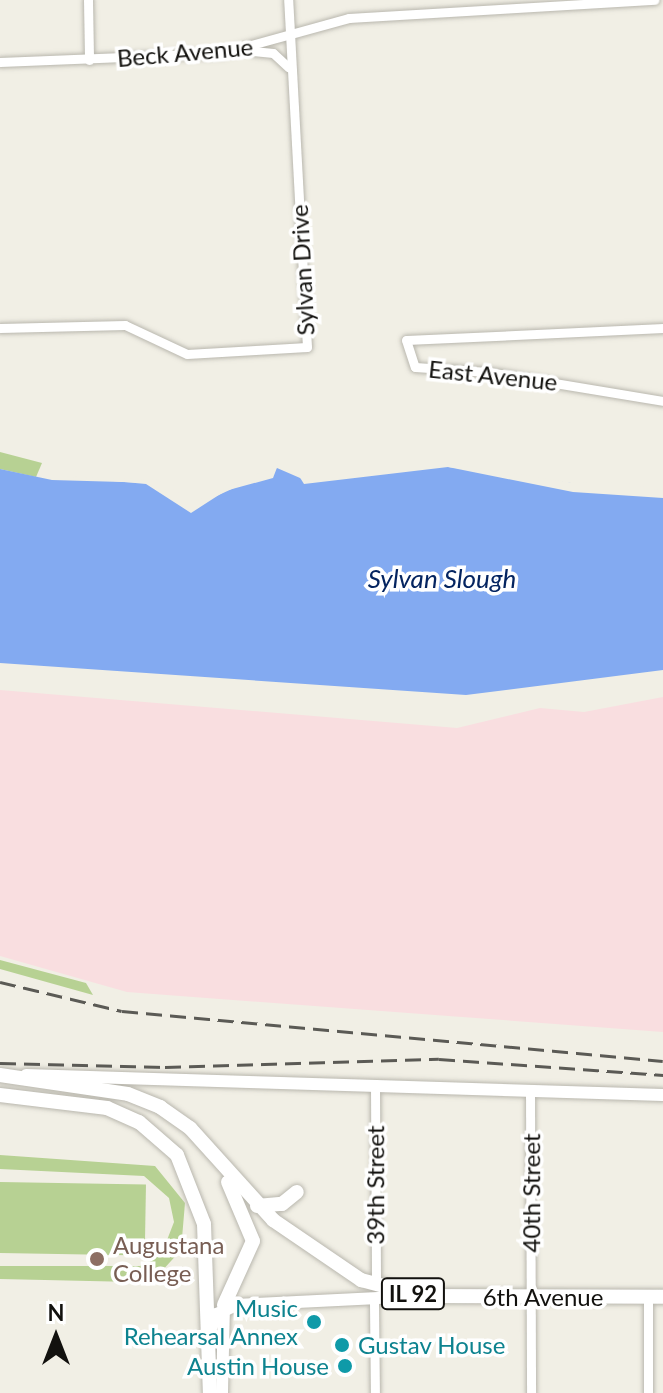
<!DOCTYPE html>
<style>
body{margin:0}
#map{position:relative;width:663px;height:1393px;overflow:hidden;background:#f1efe5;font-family:Lato,sans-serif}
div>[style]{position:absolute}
.industrial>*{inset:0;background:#f9dee0}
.green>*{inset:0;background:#b7d193;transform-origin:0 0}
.water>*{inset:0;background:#83aaf1}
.pier>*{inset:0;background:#f1efe5}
.roads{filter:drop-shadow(0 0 2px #b9b7ae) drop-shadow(0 0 2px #b9b7ae)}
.street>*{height:9px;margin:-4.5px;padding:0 4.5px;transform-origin:4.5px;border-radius:4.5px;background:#fff}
.secondary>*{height:12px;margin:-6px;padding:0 6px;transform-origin:6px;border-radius:6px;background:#fff}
.primary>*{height:14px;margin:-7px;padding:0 7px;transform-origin:7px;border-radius:7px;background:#fff}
.rail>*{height:3px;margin-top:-1.5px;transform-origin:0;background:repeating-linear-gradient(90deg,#5b5a55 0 16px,transparent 0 24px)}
.dots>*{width:22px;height:22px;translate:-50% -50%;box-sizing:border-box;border:4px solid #fff;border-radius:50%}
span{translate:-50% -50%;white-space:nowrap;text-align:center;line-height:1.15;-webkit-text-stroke:7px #fff;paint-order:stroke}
.shield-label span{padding:2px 6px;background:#fff;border:2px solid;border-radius:6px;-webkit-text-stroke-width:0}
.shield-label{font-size:22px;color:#12110e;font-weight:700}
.street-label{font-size:24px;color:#12110e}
.education-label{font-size:24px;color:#785e54}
.left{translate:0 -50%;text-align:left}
.culture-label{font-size:24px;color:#0d838f}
.right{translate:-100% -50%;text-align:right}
.water-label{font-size:26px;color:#042460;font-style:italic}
.north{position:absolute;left:16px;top:1297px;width:80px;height:80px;-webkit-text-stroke:6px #fff;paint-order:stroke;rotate:0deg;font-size:22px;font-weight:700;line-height:32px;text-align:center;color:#12110e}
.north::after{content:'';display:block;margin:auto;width:28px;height:36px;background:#12110e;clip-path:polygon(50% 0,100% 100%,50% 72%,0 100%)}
</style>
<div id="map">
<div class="industrial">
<div style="clip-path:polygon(0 690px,457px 728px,540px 708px,584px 712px,663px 697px,663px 1032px,127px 992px,0 956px)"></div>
</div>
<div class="green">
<div style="clip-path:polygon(0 452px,42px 463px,36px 477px,0 469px)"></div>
<div style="clip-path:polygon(0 960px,86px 983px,93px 995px,0 969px)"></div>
<div style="clip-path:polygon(0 1155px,155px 1166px,185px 1203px,181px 1250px,161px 1272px,134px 1282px,0 1279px,0 1266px,140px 1266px,162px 1253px,174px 1222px,169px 1198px,144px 1176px,0 1169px)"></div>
<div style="left:0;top:1182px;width:146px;height:71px;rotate:1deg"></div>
</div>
<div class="water">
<div style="clip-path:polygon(386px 467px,448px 467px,663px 495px,663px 670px,466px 695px,0 663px,0 469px,52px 480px,157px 483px,193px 507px,277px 468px,307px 481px)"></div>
</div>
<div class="pier">
<div style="clip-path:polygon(385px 463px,448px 463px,574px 483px,621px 482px,663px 491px,663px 498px,573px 492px,448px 467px,304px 484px,294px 468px,308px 477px)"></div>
<div style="clip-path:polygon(278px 465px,273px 478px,225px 491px,191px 513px,146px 484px,59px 476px,158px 480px,194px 502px)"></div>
</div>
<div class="roads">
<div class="street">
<div style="left:88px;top:0;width:60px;rotate:89deg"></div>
<div style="left:253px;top:51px;width:20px;rotate:6deg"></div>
<div style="left:273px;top:53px;width:21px;rotate:43deg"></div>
<div style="left:0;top:62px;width:222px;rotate:-2.3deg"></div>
<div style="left:222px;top:53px;width:132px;rotate:-15.4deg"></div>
<div style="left:349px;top:18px;width:306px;rotate:-3.4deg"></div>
<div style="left:0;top:328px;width:125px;rotate:-1.4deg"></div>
<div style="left:125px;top:325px;width:68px;rotate:25.1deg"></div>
<div style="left:187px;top:354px;width:120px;rotate:-3.3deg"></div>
<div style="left:307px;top:347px;width:348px;rotate:-93.1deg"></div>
<div style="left:663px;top:328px;width:257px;rotate:177.3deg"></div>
<div style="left:406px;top:340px;width:28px;rotate:72deg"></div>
<div style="left:415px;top:367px;width:73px;rotate:3.9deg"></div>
<div style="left:488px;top:372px;width:177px;rotate:9.4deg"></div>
<div style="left:375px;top:1085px;width:199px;rotate:89.7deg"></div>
<div style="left:530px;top:1089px;width:304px;rotate:89.8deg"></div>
<div style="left:648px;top:1297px;width:96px;rotate:90deg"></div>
<div style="left:374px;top:1304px;width:89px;rotate:89.4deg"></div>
</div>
<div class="secondary">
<div style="left:26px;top:1075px;width:637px;rotate:1.8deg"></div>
<div style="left:209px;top:1333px;width:21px;rotate:-67deg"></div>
<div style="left:217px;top:1314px;width:21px;rotate:-25deg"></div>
<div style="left:236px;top:1305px;width:183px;rotate:-2.8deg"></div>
<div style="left:222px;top:1393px;width:88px;rotate:-88.7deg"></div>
</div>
<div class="primary">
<div style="left:0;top:1075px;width:129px;rotate:8.4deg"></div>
<div style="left:128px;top:1094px;width:35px;rotate:22deg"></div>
<div style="left:160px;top:1107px;width:37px;rotate:35deg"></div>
<div style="left:190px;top:1128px;width:124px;rotate:47.9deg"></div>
<div style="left:273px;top:1220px;width:107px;rotate:34.3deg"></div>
<div style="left:361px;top:1280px;width:63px;rotate:14.7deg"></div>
<div style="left:422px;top:1296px;width:241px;rotate:0.2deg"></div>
<div style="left:0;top:1095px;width:108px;rotate:6.9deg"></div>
<div style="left:107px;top:1108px;width:35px;rotate:24deg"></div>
<div style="left:139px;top:1122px;width:50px;rotate:41deg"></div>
<div style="left:177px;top:1155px;width:74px;rotate:68.6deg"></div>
<div style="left:204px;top:1224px;width:169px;rotate:88deg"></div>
<div style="left:257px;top:1206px;width:25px;rotate:-5deg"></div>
<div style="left:282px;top:1204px;width:19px;rotate:-39deg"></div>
<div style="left:224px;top:1305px;width:70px;rotate:-65.6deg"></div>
<div style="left:253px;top:1241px;width:64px;rotate:-113deg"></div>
</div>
</div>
<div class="rail">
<div style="left:0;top:982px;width:125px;rotate:13.4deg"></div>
<div style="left:122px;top:1011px;width:543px;rotate:5.28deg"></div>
<div style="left:0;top:1063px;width:165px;rotate:1.4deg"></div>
<div style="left:165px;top:1067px;width:274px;rotate:-1.7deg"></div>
<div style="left:439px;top:1059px;width:225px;rotate:4.1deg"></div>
</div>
<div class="dots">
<div style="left:97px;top:1259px;background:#8d6e63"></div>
<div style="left:314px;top:1322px;background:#0f9aa8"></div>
<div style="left:342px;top:1345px;background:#0f9aa8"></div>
<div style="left:345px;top:1366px;background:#0f9aa8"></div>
</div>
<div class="shield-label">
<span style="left:413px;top:1294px">IL 92</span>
</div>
<div class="street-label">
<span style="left:185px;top:52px;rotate:-5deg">Beck Avenue</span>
<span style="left:302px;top:270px;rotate:-93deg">Sylvan Drive</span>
<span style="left:493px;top:375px;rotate:6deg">East Avenue</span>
<span style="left:375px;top:1185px;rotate:-90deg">39th Street</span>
<span style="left:531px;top:1193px;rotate:-90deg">40th Street</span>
<span style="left:543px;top:1297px">6th Avenue</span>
</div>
<div class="education-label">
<span class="left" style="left:113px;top:1259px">Augustana<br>College</span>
</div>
<div class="culture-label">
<span class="right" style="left:298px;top:1322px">Music<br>Rehearsal Annex</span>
<span class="left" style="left:358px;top:1345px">Gustav House</span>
<span class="right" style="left:329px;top:1366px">Austin House</span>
</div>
<div class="water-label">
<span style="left:442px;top:579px">Sylvan Slough</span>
</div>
<div class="north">N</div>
</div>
